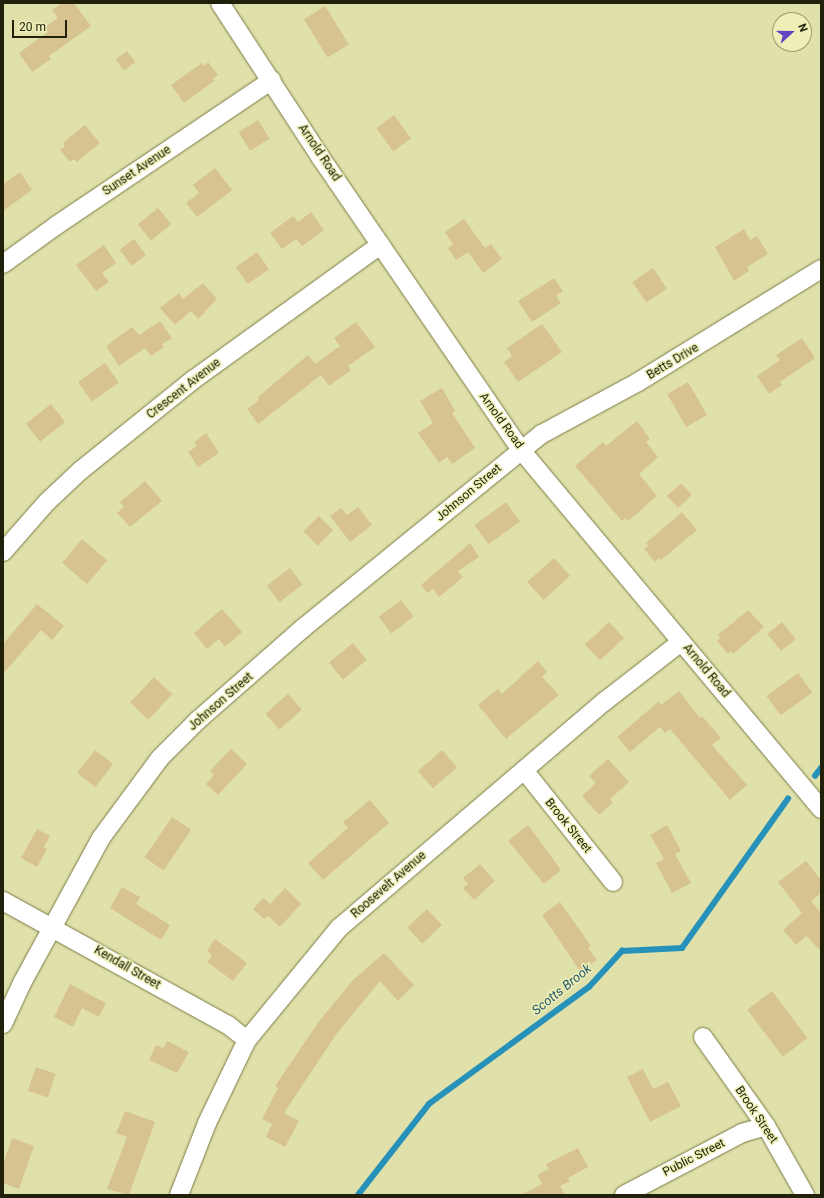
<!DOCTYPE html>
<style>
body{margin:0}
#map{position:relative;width:824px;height:1198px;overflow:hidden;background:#e0e1aa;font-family:Roboto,sans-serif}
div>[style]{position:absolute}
.stream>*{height:5.5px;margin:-2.75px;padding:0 2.75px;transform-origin:2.75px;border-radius:2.75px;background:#2691b9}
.building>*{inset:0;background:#d7c38f;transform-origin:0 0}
.roads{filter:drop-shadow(0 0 1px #7b7b48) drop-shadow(0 0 1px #7b7b48)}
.street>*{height:18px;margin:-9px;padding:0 9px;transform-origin:9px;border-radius:9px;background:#fff}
span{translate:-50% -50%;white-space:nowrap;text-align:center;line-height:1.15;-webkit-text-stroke:3px #edefb7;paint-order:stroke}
.street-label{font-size:12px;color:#20200b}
.water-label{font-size:13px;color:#1f556b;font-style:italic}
.frame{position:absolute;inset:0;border:4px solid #20200b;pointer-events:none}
.north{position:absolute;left:772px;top:12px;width:40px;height:40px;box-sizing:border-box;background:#edefb7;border:1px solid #9b9c72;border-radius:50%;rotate:69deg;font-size:11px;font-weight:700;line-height:16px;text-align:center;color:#20200b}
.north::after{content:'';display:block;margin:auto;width:14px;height:18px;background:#6246bf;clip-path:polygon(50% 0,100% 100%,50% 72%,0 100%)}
.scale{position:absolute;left:12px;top:20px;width:55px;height:18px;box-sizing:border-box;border:2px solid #20200b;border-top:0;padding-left:5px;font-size:12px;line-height:14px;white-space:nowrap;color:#20200b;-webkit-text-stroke:3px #edefb7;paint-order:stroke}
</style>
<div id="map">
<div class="stream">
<div style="left:815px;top:776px;width:10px;rotate:-53deg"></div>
<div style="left:358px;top:1195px;width:115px;rotate:-52deg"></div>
<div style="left:429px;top:1104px;width:198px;rotate:-36.2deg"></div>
<div style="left:589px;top:987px;width:49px;rotate:-47.5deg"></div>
<div style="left:622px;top:951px;width:60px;rotate:-2.9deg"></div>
<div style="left:682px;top:948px;width:183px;rotate:-54.6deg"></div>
</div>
<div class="building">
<div style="clip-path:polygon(63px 3px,74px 3px,91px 26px,49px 56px,51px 59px,32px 72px,19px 53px,48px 32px,45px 27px,58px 18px,52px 10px)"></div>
<div style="left:325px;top:6px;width:45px;height:25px;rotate:58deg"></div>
<div style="left:127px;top:51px;width:14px;height:14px;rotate:54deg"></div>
<div style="clip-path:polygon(208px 62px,218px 75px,213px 79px,214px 81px,184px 103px,171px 85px,202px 63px,204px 66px)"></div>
<div style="left:394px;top:115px;width:29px;height:22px;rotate:54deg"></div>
<div style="left:258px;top:120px;width:22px;height:23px;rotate:58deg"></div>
<div style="clip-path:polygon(85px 125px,100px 143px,77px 162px,74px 159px,70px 162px,60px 150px,65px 146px,63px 143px)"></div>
<div style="clip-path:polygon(215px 168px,232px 190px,197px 217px,186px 203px,199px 193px,193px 185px)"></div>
<div style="clip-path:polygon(20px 172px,32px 190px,3px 211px,3px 184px)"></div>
<div style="left:158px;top:208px;width:21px;height:26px;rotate:51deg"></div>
<div style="clip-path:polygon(311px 212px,324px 230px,302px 246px,296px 239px,282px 249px,270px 233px,293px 216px,298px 222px)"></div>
<div style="clip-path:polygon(464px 219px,485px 248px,491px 244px,502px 259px,483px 273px,468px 252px,456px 260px,448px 248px,453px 244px,445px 232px)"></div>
<div style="clip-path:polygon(744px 229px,750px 240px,757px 236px,768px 254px,747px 267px,749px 271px,734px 281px,715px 247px)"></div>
<div style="left:134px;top:239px;width:20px;height:18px;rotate:53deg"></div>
<div style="clip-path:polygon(104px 245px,116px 263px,102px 273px,109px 282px,96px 291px,76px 265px)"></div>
<div style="left:257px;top:252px;width:21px;height:26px;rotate:55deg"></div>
<div style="left:653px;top:268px;width:25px;height:25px;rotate:56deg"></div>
<div style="clip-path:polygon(554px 278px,563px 291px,556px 296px,561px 303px,532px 322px,518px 301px)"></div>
<div style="clip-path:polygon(203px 283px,217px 299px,198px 319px,191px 311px,175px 325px,160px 308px,179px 293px,183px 299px)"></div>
<div style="clip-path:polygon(160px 321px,172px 338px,162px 344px,164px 347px,151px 356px,145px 348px,119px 366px,106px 346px,132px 327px,139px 335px)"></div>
<div style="clip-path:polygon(356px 322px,375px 347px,348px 366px,351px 370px,329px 386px,321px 375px,258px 424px,247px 409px,259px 400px,258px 397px,308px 355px,315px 364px,340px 346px,334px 338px)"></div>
<div style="clip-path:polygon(542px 324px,562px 352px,518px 382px,504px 362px,512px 356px,507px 348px)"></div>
<div style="clip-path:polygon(802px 338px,815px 358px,780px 382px,782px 385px,769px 394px,757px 376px,780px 360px,776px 355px)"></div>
<div style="left:105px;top:363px;width:24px;height:33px;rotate:55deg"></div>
<div style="left:688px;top:382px;width:38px;height:24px;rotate:60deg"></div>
<div style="clip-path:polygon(442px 388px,455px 411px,452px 413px,475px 448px,452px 464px,447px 457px,439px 463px,418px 433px,433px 423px,420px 401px)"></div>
<div style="left:51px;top:404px;width:23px;height:32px;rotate:52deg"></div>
<div style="clip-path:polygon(637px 421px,650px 439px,646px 442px,658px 457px,639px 474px,657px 496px,628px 521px,625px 518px,622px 521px,575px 466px,603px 442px,606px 446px)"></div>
<div style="clip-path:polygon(206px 433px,219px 453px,198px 467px,188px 452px,197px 446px,194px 442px)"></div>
<div style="clip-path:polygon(145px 481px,162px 501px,130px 527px,117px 513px,124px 507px,120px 502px)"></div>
<div style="left:681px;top:483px;width:16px;height:19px;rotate:47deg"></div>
<div style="left:506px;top:502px;width:24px;height:39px;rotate:54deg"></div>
<div style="clip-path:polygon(358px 507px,372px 525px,350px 542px,330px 516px,341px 508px,347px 515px)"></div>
<div style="clip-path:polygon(682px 512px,697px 530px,661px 560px,659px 558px,655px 562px,644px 549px,648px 546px,646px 543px)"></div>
<div style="left:319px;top:516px;width:20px;height:22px;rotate:45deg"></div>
<div style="left:82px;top:539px;width:33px;height:31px;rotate:40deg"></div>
<div style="clip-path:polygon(470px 543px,479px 557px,458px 571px,463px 577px,439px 597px,433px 589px,427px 593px,421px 585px)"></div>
<div style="left:554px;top:558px;width:24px;height:36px;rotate:48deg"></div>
<div style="left:290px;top:568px;width:21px;height:29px;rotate:53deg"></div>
<div style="left:401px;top:600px;width:21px;height:28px;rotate:53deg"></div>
<div style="clip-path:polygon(37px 604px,64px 626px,52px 640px,41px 630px,3px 674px,3px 644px)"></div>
<div style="clip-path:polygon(222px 609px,242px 632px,225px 647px,219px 639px,207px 649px,194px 633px)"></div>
<div style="clip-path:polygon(748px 610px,764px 627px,733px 654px,731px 651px,728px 654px,717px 641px,720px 638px,718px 635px)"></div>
<div style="left:609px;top:622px;width:22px;height:33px;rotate:47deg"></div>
<div style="left:782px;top:622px;width:22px;height:19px;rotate:51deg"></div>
<div style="left:353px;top:643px;width:22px;height:31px;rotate:51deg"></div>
<div style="clip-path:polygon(538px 661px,547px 672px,542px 677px,559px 695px,506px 739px,478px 705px,498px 689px,502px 694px)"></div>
<div style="left:798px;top:673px;width:24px;height:39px;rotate:54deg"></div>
<div style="left:154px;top:677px;width:25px;height:35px;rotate:43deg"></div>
<div style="clip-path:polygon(679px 691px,700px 718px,702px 716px,721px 738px,712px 745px,747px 785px,730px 800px,670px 729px,665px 733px,660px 727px,630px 752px,617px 737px,658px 702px,661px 705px)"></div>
<div style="left:288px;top:694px;width:21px;height:30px;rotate:49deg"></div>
<div style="clip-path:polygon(231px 749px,247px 764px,218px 795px,206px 784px,214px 775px,210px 771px)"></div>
<div style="left:95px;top:750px;width:23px;height:29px;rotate:38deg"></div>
<div style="left:442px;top:750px;width:23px;height:32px;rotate:49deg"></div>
<div style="clip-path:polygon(608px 759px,629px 782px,610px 799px,613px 803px,599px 815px,582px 796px,596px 783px,589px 776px)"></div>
<div style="clip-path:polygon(370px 800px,389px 823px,323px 880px,308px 863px,348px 828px,343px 822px)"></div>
<div style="left:172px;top:817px;width:23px;height:49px;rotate:34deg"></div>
<div style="clip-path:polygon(528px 825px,561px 870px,544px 884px,508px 841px)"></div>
<div style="clip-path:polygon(667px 825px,681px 851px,675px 854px,691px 883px,672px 893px,656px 863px,664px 859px,650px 835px)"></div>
<div style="clip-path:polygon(37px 829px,50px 836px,44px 847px,47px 849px,37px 867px,21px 858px)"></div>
<div style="clip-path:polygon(806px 861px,821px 880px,821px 893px,811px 901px,821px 913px,821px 951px,806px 936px,796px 945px,783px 930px,802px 913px,778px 882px)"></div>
<div style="clip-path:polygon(480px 864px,495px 881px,474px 900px,463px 888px,468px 884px,463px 878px)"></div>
<div style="clip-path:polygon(122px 887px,140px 897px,136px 904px,170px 925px,161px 940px,110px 908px)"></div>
<div style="clip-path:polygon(285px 888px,301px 904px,280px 927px,268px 916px,264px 919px,253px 909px,263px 898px,270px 904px)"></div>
<div style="clip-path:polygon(560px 902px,591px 946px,588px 948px,597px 960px,580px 971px,542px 915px)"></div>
<div style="left:427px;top:909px;width:22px;height:27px;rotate:47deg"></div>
<div style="clip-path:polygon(215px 939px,247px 963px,233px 981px,207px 962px,212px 955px,207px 951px)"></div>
<div style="clip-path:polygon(384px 953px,414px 985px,398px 1001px,380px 981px,337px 1033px,284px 1113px,299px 1121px,285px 1147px,266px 1137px,272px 1124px,262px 1119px,278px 1088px,275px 1086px,320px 1020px,352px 981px)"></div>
<div style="clip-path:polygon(70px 984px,106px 1003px,99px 1017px,82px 1008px,73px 1027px,54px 1017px)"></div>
<div style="left:772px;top:991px;width:59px;height:31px;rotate:53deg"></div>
<div style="clip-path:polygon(167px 1041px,189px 1052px,177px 1073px,149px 1060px,156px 1045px,163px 1048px)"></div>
<div style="left:36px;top:1067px;width:21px;height:25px;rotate:19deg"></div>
<div style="clip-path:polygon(643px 1069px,653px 1089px,668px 1082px,681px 1106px,650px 1122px,627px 1077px)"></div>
<div style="clip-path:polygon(125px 1111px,155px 1122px,129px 1195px,107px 1189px,127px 1137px,116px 1133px)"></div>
<div style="clip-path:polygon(12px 1138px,34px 1146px,19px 1189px,3px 1183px,3px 1165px)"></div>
<div style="clip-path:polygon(578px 1148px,588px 1167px,568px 1178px,570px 1181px,560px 1186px,565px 1195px,521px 1195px,542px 1184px,537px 1175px,549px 1169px,546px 1164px)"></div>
</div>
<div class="roads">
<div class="street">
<div style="left:220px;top:3px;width:185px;rotate:56.9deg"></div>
<div style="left:321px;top:158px;width:354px;rotate:55.6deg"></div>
<div style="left:521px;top:450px;width:468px;rotate:50.1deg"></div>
<div style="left:3px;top:264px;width:67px;rotate:-35.8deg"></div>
<div style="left:57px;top:225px;width:259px;rotate:-34deg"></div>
<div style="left:3px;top:552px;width:67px;rotate:-48.7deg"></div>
<div style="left:47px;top:502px;width:47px;rotate:-43.3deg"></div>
<div style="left:81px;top:470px;width:144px;rotate:-38.8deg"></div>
<div style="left:193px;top:380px;width:231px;rotate:-35.8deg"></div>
<div style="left:524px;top:770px;width:143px;rotate:51.5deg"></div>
<div style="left:3px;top:901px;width:257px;rotate:28.9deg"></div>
<div style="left:228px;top:1025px;width:24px;rotate:38deg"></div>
<div style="left:3px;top:1024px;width:45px;rotate:-65.1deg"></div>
<div style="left:22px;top:983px;width:165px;rotate:-61.4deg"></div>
<div style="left:101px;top:838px;width:99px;rotate:-53.6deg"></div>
<div style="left:160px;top:758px;width:54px;rotate:-45deg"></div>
<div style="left:198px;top:720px;width:140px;rotate:-41.2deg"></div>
<div style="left:303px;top:628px;width:308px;rotate:-39.1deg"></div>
<div style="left:542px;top:434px;width:109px;rotate:-28.4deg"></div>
<div style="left:638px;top:382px;width:215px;rotate:-31.7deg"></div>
<div style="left:703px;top:1037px;width:109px;rotate:54.7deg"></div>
<div style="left:766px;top:1126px;width:79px;rotate:60.5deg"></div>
<div style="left:179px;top:1195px;width:77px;rotate:-68.7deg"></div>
<div style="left:207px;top:1123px;width:92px;rotate:-64.3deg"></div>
<div style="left:247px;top:1040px;width:145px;rotate:-50.6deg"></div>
<div style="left:339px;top:928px;width:350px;rotate:-40.5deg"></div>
<div style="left:605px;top:701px;width:96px;rotate:-37.8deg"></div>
<div style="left:624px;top:1195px;width:133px;rotate:-27.7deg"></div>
<div style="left:742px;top:1133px;width:25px;rotate:-16deg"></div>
</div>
</div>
<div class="street-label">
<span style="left:319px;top:153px;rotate:56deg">Arnold Road</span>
<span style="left:137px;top:171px;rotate:-34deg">Sunset Avenue</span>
<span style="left:673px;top:362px;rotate:-31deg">Betts Drive</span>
<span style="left:184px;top:389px;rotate:-38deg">Crescent Avenue</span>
<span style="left:501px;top:421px;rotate:54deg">Arnold Road</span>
<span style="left:469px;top:493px;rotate:-40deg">Johnson Street</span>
<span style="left:706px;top:671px;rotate:50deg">Arnold Road</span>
<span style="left:221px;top:702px;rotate:-41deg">Johnson Street</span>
<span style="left:568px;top:826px;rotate:51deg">Brook Street</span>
<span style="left:389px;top:885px;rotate:-41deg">Roosevelt Avenue</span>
<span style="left:127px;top:968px;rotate:30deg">Kendall Street</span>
<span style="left:756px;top:1115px;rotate:56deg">Brook Street</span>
<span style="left:694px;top:1158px;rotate:-27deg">Public Street</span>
</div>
<div class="water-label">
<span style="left:562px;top:990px;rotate:-39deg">Scotts Brook</span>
</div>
<div class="frame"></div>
<div class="north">N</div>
<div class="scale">20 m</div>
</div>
